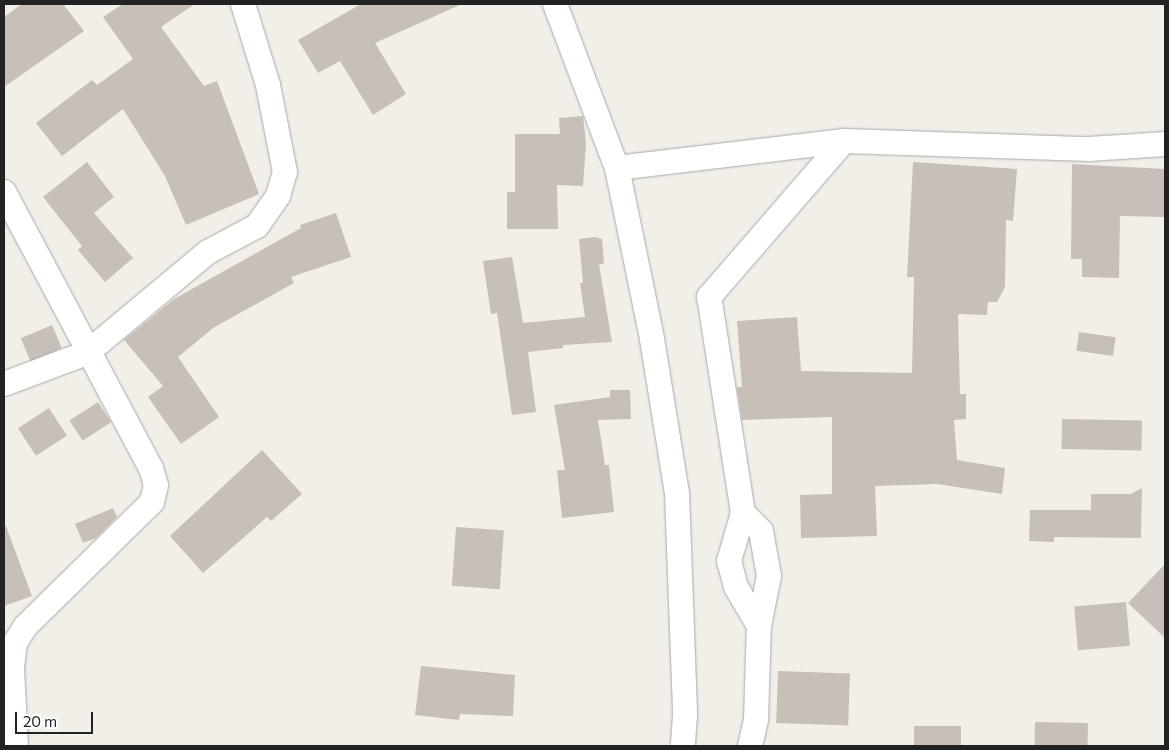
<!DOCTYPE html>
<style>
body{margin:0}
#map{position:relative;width:1169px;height:750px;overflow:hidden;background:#f2efe9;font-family:Commissioner,sans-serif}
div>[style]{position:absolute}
.building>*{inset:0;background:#c7bfb8;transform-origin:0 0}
.roads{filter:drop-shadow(0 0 1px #a9a9a9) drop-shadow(0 0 1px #a9a9a9)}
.street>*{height:24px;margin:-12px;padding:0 12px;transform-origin:12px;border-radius:12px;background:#fff}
span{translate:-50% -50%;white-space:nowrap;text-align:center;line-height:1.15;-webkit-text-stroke:5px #fff;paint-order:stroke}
.frame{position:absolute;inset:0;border:5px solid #222;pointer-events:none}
.scale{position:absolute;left:15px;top:712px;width:78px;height:22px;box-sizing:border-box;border:2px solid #222;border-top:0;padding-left:6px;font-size:15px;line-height:18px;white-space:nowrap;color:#222;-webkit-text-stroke:4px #fff;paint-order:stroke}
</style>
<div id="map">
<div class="building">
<div style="clip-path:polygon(22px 4px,63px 4px,84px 31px,4px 87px,4px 17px)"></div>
<div style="clip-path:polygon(123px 4px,195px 4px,161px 27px,204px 86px,217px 81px,259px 194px,186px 225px,165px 176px,123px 109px,62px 156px,36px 123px,92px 80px,97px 85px,133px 59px,103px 17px)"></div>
<div style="clip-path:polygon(361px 4px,462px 4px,375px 43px,406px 94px,373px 115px,340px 61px,318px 73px,298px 40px)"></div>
<div style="clip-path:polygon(583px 116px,586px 143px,583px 186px,557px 185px,558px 229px,507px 229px,507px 192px,515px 192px,515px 134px,560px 134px,559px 118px)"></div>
<div style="clip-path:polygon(87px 162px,114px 197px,94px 213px,133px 258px,105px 282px,78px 250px,82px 246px,43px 197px)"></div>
<div style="clip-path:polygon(913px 162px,1017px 169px,1013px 221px,1006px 220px,1005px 287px,997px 302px,988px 302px,987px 315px,958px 314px,960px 394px,966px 394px,966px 419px,954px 420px,957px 460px,1005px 468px,1002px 494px,937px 484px,875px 486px,877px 536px,801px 538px,800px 495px,832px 494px,832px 417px,742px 420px,737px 387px,742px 387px,737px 321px,797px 317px,801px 371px,912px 373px,914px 277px,907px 277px)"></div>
<div style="clip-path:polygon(1072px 164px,1165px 169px,1165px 217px,1120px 216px,1119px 278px,1082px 277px,1082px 259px,1071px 259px)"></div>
<div style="clip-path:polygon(336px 213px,351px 257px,291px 277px,294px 283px,213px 328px,178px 357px,219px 417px,181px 444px,148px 397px,163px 386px,124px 340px,174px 299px,301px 228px,300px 225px)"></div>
<div style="clip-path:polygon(595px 237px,602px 239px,604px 263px,599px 265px,612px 342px,563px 345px,563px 348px,528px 352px,536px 412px,512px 415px,497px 313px,491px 314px,483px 261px,512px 257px,523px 323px,585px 317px,580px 283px,583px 283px,579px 239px)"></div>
<div style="left:52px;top:325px;width:25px;height:34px;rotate:67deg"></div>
<div style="left:1079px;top:332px;width:37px;height:19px;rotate:8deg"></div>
<div style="clip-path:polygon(610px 390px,630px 390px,631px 419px,598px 420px,605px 465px,609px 465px,614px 512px,562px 518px,557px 470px,565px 470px,554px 405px,610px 397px)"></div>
<div style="left:98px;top:402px;width:24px;height:34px;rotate:57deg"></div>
<div style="left:49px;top:408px;width:33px;height:37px;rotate:57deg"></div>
<div style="left:1062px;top:419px;width:80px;height:30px;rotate:1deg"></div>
<div style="clip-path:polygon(262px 450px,302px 494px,271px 521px,267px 517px,203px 573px,170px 536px)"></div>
<div style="clip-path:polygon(1142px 488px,1141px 538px,1054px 537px,1054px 542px,1029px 541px,1030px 510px,1091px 510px,1091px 494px,1131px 494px)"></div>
<div style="clip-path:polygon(113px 508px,117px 517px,96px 538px,83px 543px,75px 524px)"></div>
<div style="clip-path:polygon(4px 526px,6px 526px,32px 596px,4px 606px)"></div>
<div style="left:456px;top:527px;width:48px;height:59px;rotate:4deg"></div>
<div style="clip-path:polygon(1165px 564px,1165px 638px,1128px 603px)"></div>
<div style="left:1126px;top:602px;width:44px;height:52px;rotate:85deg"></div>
<div style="clip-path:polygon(421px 666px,515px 675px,513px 716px,460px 714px,459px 720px,415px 715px)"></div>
<div style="left:778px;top:671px;width:72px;height:52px;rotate:2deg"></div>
<div style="left:1035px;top:722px;width:53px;height:24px;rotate:1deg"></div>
<div style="left:961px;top:726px;width:20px;height:47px;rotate:90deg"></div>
</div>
<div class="roads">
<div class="street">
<div style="left:555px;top:4px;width:175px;rotate:69.3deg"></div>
<div style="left:617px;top:168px;width:175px;rotate:78.4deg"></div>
<div style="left:652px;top:339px;width:156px;rotate:80.8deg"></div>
<div style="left:677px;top:493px;width:222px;rotate:87.9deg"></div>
<div style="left:685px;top:715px;width:31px;rotate:94deg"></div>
<div style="left:617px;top:168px;width:229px;rotate:-6.8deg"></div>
<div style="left:844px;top:141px;width:245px;rotate:1.9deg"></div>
<div style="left:1089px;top:149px;width:76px;rotate:-3.8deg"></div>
<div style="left:4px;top:192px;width:313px;rotate:62deg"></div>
<div style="left:151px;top:468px;width:18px;rotate:74deg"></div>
<div style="left:156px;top:485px;width:17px;rotate:103deg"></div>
<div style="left:152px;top:502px;width:178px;rotate:135.5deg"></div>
<div style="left:25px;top:627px;width:19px;rotate:122deg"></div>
<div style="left:15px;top:643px;width:26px;rotate:97deg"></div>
<div style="left:12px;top:669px;width:77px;rotate:87deg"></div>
<div style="left:4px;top:384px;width:89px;rotate:-20.5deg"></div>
<div style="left:87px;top:353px;width:158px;rotate:-39.9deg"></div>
<div style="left:208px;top:252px;width:55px;rotate:-28deg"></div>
<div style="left:257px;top:226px;width:37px;rotate:-55deg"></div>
<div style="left:278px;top:196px;width:25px;rotate:-74deg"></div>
<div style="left:285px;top:172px;width:89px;rotate:-101.1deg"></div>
<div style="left:268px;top:85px;width:85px;rotate:-107.2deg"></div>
<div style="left:743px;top:513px;width:25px;rotate:45deg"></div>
<div style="left:761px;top:531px;width:46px;rotate:79.9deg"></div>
<div style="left:769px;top:576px;width:51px;rotate:101.3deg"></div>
<div style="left:750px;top:746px;width:28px;rotate:-77deg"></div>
<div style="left:756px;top:719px;width:93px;rotate:-88.2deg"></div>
<div style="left:759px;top:626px;width:45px;rotate:-120.5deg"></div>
<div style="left:736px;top:587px;width:27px;rotate:-105deg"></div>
<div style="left:729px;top:561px;width:50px;rotate:-73.7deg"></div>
<div style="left:743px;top:513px;width:219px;rotate:-98.9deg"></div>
<div style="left:709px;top:297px;width:206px;rotate:-49.1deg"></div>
</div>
</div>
<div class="frame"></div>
<div class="scale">20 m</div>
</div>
